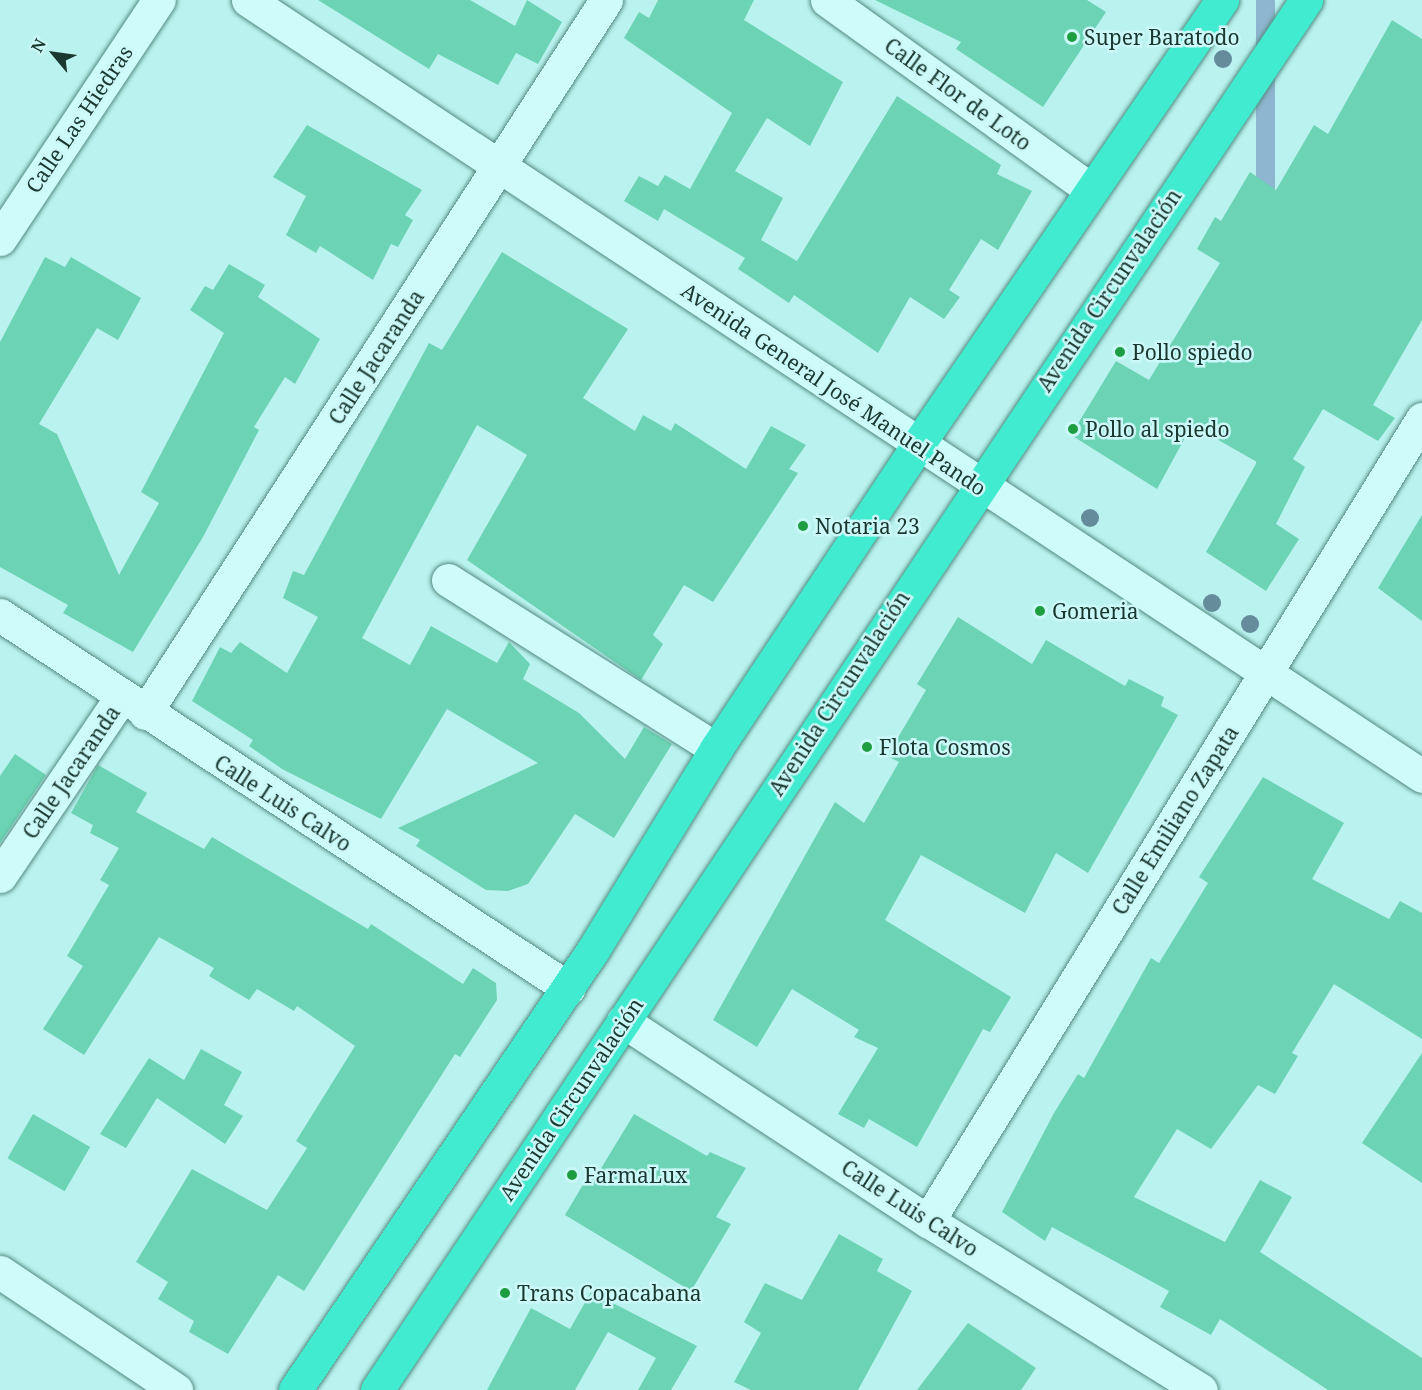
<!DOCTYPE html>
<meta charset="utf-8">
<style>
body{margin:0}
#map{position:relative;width:1422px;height:1390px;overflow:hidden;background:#baf2f0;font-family:"Noto Serif",serif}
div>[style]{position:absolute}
.green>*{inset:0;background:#8eb6d0;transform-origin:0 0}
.building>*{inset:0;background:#6cd4b4;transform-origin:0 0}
.roads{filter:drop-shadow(0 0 2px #538a7f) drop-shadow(0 0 2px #538a7f)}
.minor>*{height:33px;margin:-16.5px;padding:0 16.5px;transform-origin:16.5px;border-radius:16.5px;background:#cefcfb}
.highway>*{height:33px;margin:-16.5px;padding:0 16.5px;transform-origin:16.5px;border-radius:16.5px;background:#41ebcf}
.trees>*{width:18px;height:18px;margin:-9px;border-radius:50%;background:#648c9b}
.dots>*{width:16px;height:16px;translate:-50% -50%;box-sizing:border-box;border:3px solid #cbf8f8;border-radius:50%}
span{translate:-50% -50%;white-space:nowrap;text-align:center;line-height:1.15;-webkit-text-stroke:5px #cbf8f8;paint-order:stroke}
.poi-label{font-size:21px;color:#1a3730}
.left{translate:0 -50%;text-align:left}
.street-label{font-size:21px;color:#1a3730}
.north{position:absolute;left:24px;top:24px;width:60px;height:60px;-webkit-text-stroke:4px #cbf8f8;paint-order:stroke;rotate:299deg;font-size:16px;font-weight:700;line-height:24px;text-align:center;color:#1a3730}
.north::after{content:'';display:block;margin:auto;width:21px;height:27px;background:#1a3730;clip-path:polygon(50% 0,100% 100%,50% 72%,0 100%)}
</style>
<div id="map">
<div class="green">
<div style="left:1256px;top:0;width:19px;height:527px"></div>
</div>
<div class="building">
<div style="clip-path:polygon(318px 0,470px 0,515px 26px,527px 0,562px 22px,538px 64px,516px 53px,498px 85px,438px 54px,429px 69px)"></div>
<div style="clip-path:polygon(658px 0,754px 0,744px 20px,843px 82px,810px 146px,767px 118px,735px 171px,783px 198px,761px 240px,797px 261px,897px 96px,1001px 165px,997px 174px,1032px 191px,998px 250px,981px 239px,949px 290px,960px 297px,944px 319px,910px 297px,878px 353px,794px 295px,789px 303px,738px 269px,745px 258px,664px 209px,658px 221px,624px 201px,639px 176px,658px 186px,665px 175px,690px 189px,732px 113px,624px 38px,639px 12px,649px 18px)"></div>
<div style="clip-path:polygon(875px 0,1087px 0,1106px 12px,1043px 107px,956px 49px,961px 42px)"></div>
<div style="clip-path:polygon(1392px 20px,1422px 39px,1422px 320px,1373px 405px,1395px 418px,1378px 441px,1323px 409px,1293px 459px,1305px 467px,1276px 524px,1299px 539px,1266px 591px,1206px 552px,1257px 462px,1192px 425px,1157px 489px,1071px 435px,1116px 361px,1149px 380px,1220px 263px,1197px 249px,1215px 217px,1221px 221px,1250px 172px,1276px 190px,1314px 125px,1328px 134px)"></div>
<div style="clip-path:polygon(307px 125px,422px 190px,405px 215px,413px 220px,398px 247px,391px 244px,373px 280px,320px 246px,316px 253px,286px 235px,306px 196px,273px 177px)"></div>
<div style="clip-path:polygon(502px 252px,628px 329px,583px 398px,635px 431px,643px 415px,671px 431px,675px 423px,746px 469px,771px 426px,806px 445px,789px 469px,798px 473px,713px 602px,684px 585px,653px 635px,663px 644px,641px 680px,467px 560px,527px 455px,477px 425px,362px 638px,410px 665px,431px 626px,497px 663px,509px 642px,530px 664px,523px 679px,579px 713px,625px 759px,644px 727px,672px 744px,614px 838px,575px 814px,528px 884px,508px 891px,486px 890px,416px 846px,420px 840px,398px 828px,538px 763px,447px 709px,381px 819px,282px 769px,249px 746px,253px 740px,192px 701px,220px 647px,231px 653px,240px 642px,287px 673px,318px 617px,283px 598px,293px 571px,304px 575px,429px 343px,442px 350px)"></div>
<div style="clip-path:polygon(45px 257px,65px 267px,71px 257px,141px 298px,118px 340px,97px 328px,39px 424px,57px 434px,119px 575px,159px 503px,141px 492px,224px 333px,190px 310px,205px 286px,213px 290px,229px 264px,265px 285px,258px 297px,320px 339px,295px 384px,285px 377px,254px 427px,259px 430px,203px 537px,133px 652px,63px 613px,68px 605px,0 567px,0 342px)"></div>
<div style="clip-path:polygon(1422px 515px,1422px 621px,1378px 588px)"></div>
<div style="clip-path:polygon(958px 617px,1032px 664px,1046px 640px,1125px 686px,1129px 679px,1164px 697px,1161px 706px,1178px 715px,1088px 873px,1056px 853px,1025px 913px,921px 855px,885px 920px,1011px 997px,990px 1032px,983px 1029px,917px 1147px,869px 1119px,864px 1128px,838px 1114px,878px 1048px,854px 1037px,859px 1030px,792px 989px,757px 1047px,713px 1020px,835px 802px,864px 823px,899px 762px,887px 756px,926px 690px,917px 684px)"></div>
<div style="clip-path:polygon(15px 754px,46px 775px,0 843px,0 776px)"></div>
<div style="clip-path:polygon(98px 765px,147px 793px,136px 812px,204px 849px,212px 837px,368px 929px,371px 924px,463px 984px,473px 968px,496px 983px,497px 1000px,460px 1057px,455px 1054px,304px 1291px,278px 1275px,228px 1354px,189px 1332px,194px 1321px,158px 1299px,168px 1282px,136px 1262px,192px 1169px,267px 1210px,307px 1148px,296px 1141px,355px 1046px,297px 1006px,294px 1011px,257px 989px,249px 1000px,209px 976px,214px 968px,159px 937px,84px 1055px,43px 1029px,83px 966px,67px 956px,109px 885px,100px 880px,119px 848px,90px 833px,93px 825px,71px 813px)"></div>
<div style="clip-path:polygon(1263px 777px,1344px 823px,1312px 879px,1389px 919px,1400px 901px,1422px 913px,1422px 1039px,1334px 984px,1292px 1053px,1298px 1056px,1275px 1094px,1258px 1085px,1211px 1149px,1177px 1129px,1134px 1197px,1225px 1242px,1260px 1180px,1292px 1197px,1260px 1252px,1422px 1358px,1422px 1390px,1328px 1390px,1220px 1319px,1211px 1335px,1160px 1307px,1169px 1291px,1052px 1227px,1045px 1241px,1002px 1212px,1054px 1113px,1078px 1074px,1084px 1078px,1151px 958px,1159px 963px,1208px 883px,1199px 877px)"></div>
<div style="clip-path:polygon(201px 1049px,242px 1072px,224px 1105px,243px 1116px,225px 1144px,157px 1098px,126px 1148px,100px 1134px,149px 1058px,184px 1080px)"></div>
<div style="clip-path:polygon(1422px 1053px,1422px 1183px,1362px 1143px)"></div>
<div style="left:33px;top:1114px;width:66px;height:51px;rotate:30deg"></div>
<div style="clip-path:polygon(634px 1114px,707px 1156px,710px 1152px,746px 1168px,716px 1217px,731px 1224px,691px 1291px,565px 1215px,588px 1176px,594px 1180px)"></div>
<div style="clip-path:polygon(839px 1234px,883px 1259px,877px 1271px,912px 1291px,858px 1390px,751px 1390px,734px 1382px,761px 1333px,744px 1322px,765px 1283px,802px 1300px)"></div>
<div style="clip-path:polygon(591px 1292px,697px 1346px,671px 1390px,638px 1390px,656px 1358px,608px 1332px,575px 1390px,487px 1390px,531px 1308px,570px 1329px)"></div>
<div style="clip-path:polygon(968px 1323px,1036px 1368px,1021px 1390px,917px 1390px)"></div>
</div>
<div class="roads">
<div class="minor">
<div style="left:248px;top:0;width:1407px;rotate:33.46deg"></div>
<div style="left:827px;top:0;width:324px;rotate:35.7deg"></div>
<div style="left:0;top:239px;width:287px;rotate:-56.4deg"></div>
<div style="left:448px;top:580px;width:317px;rotate:32.2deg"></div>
<div style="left:0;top:615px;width:680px;rotate:33.29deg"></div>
<div style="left:145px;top:713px;width:849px;rotate:-57.11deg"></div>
<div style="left:0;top:876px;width:216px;rotate:-55.9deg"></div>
<div style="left:623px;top:1021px;width:365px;rotate:33.3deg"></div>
<div style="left:928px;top:1221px;width:321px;rotate:31.8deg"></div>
<div style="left:928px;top:1221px;width:942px;rotate:-58.37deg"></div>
<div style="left:0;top:1272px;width:212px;rotate:33.8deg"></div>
</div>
<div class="highway">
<div style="left:295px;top:1390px;width:531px;rotate:-55.89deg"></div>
<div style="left:593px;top:950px;width:236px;rotate:-58.5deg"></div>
<div style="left:716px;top:749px;width:367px;rotate:-56.4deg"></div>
<div style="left:919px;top:443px;width:537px;rotate:-55.63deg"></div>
<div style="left:377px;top:1390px;width:1672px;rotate:-56.24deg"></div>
</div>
</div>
<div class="trees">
<div style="left:1223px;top:59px"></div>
<div style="left:1090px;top:518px"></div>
<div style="left:1212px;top:603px"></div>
<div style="left:1250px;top:624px"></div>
</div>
<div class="dots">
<div style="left:1072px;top:37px;background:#1e9e41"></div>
<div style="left:1120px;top:352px;background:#1e9e41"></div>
<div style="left:1073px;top:429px;background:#1e9e41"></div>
<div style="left:803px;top:526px;background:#1e9e41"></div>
<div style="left:1040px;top:611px;background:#1e9e41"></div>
<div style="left:867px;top:747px;background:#1e9e41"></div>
<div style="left:572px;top:1175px;background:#1e9e41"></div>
<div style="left:505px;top:1293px;background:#1e9e41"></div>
</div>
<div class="poi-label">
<span class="left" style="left:1084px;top:37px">Super Baratodo</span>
<span class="left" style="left:1132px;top:352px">Pollo spiedo</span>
<span class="left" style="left:1085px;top:429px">Pollo al spiedo</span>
<span class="left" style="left:815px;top:526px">Notaria 23</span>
<span class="left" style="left:1052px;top:611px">Gomeria</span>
<span class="left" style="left:879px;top:747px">Flota Cosmos</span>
<span class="left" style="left:584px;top:1175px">FarmaLux</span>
<span class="left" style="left:517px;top:1293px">Trans Copacabana</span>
</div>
<div class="street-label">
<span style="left:958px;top:94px;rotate:36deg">Calle Flor de Loto</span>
<span style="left:79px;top:119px;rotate:-56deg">Calle Las Hiedras</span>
<span style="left:1109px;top:290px;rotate:-56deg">Avenida Circunvalación</span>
<span style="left:376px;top:357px;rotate:-57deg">Calle Jacaranda</span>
<span style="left:834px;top:389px;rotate:34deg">Avenida General José Manuel Pando</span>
<span style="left:839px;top:693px;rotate:-57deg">Avenida Circunvalación</span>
<span style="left:71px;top:772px;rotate:-56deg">Calle Jacaranda</span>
<span style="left:283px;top:803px;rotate:33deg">Calle Luis Calvo</span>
<span style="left:1175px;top:820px;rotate:-58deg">Calle Emiliano Zapata</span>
<span style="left:571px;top:1099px;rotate:-56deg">Avenida Circunvalación</span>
<span style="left:910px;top:1208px;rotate:33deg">Calle Luis Calvo</span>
</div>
<div class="north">N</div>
</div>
